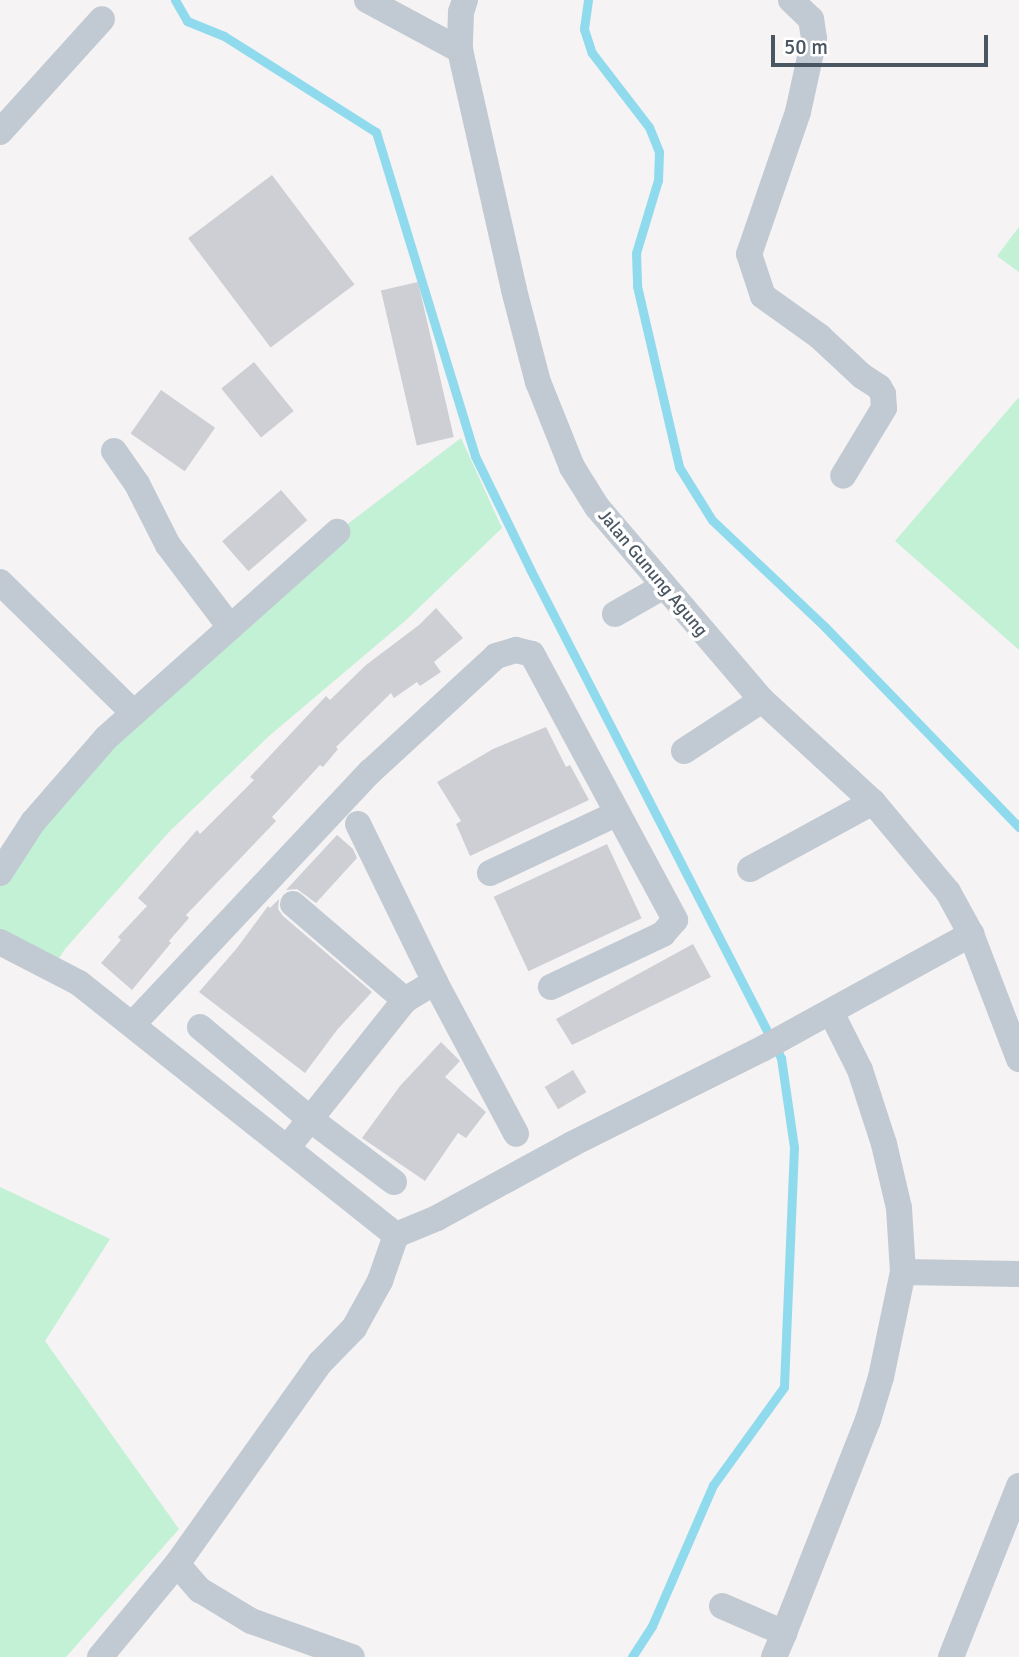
<!DOCTYPE html>
<style>
body{margin:0}
#map{position:relative;width:1019px;height:1657px;overflow:hidden;background:#f5f3f3;font-family:Signika,sans-serif}
div>[style]{position:absolute}
.green>*{inset:0;background:#c3f1d5}
.stream>*{height:9px;margin:-4.5px;padding:0 4.5px;transform-origin:4.5px;border-radius:4.5px;background:#90daee}
.building>*{inset:0;background:#cdcfd5;transform-origin:0 0}
.minor>*{height:26px;margin:-13px;padding:0 13px;transform-origin:13px;border-radius:13px;background:#c1cad2}
span{translate:-50% -50%;white-space:nowrap;text-align:center;line-height:1.15;-webkit-text-stroke:7px #fff;paint-order:stroke}
.street-label{font-size:18px;color:#4a5661}
.scale{position:absolute;left:771px;top:35px;width:217px;height:32px;box-sizing:border-box;border:4px solid #4a5661;border-top:0;padding-left:9px;font-size:21px;line-height:24px;white-space:nowrap;color:#4a5661;-webkit-text-stroke:5px #fff;paint-order:stroke}
</style>
<div id="map">
<div class="green">
<div style="clip-path:polygon(1019px 227px,1019px 272px,997px 256px)"></div>
<div style="clip-path:polygon(1019px 397px,1019px 650px,895px 541px)"></div>
<div style="clip-path:polygon(461px 438px,502px 528px,405px 621px,269px 736px,169px 832px,65px 949px,52px 969px,0 942px,0 873px,33px 822px,337px 532px)"></div>
<div style="clip-path:polygon(0 1187px,110px 1239px,45px 1341px,179px 1529px,66px 1657px,0 1657px)"></div>
</div>
<div class="stream">
<div style="left:175px;top:0;width:24px;rotate:60deg"></div>
<div style="left:187px;top:21px;width:40px;rotate:22deg"></div>
<div style="left:224px;top:36px;width:180px;rotate:32.3deg"></div>
<div style="left:376px;top:132px;width:339px;rotate:73deg"></div>
<div style="left:475px;top:456px;width:126px;rotate:64deg"></div>
<div style="left:530px;top:569px;width:550px;rotate:62.83deg"></div>
<div style="left:781px;top:1058px;width:90px;rotate:81.7deg"></div>
<div style="left:794px;top:1147px;width:240px;rotate:92.4deg"></div>
<div style="left:784px;top:1387px;width:121px;rotate:125.9deg"></div>
<div style="left:713px;top:1485px;width:154px;rotate:113.4deg"></div>
<div style="left:652px;top:1626px;width:37px;rotate:123deg"></div>
<div style="left:588px;top:0;width:29px;rotate:98deg"></div>
<div style="left:584px;top:29px;width:25px;rotate:72deg"></div>
<div style="left:592px;top:53px;width:93px;rotate:52.4deg"></div>
<div style="left:649px;top:127px;width:27px;rotate:68deg"></div>
<div style="left:659px;top:152px;width:28px;rotate:92deg"></div>
<div style="left:658px;top:180px;width:76px;rotate:106.8deg"></div>
<div style="left:636px;top:253px;width:33px;rotate:88deg"></div>
<div style="left:637px;top:286px;width:186px;rotate:76.9deg"></div>
<div style="left:679px;top:467px;width:62px;rotate:58.1deg"></div>
<div style="left:712px;top:520px;width:156px;rotate:43.4deg"></div>
<div style="left:825px;top:627px;width:279px;rotate:45.9deg"></div>
</div>
<div class="building">
<div style="left:272px;top:175px;width:137px;height:105px;rotate:53deg"></div>
<div style="left:418px;top:282px;width:159px;height:38px;rotate:77deg"></div>
<div style="left:254px;top:362px;width:63px;height:42px;rotate:51deg"></div>
<div style="left:161px;top:390px;width:66px;height:53px;rotate:35deg"></div>
<div style="left:281px;top:490px;width:40px;height:78px;rotate:49deg"></div>
<div style="clip-path:polygon(436px 608px,463px 638px,434px 662px,441px 672px,420px 686px,417px 682px,394px 698px,391px 693px,336px 747px,338px 749px,323px 767px,320px 765px,272px 817px,276px 821px,186px 915px,189px 918px,169px 941px,171px 943px,132px 990px,101px 963px,121px 940px,118px 937px,147px 906px,138px 898px,197px 830px,200px 834px,254px 780px,250px 777px,326px 696px,330px 700px,366px 665px,419px 625px)"></div>
<div style="clip-path:polygon(546px 727px,566px 767px,570px 765px,589px 800px,470px 856px,456px 824px,461px 821px,437px 782px,493px 749px)"></div>
<div style="clip-path:polygon(337px 835px,353px 849px,357px 858px,316px 903px,297px 889px,286px 890px)"></div>
<div style="left:607px;top:844px;width:82px;height:125px;rotate:65deg"></div>
<div style="clip-path:polygon(279px 899px,278px 909px,283px 916px,372px 992px,337px 1030px,305px 1073px,199px 992px,237px 948px,268px 906px,270px 908px)"></div>
<div style="clip-path:polygon(693px 944px,711px 977px,572px 1045px,556px 1019px)"></div>
<div style="clip-path:polygon(441px 1042px,460px 1061px,445px 1077px,486px 1112px,466px 1138px,458px 1133px,425px 1181px,362px 1138px,400px 1086px)"></div>
<div style="left:573px;top:1070px;width:26px;height:33px;rotate:59deg"></div>
</div>
<div class="minor">
<div style="left:367px;top:0;width:106px;rotate:28.3deg"></div>
<div style="left:465px;top:0;width:13px;rotate:108deg"></div>
<div style="left:461px;top:12px;width:38px;rotate:92deg"></div>
<div style="left:460px;top:50px;width:246px;rotate:77.3deg"></div>
<div style="left:514px;top:290px;width:95px;rotate:75.4deg"></div>
<div style="left:538px;top:382px;width:92px;rotate:68.2deg"></div>
<div style="left:572px;top:467px;width:47px;rotate:58deg"></div>
<div style="left:597px;top:507px;width:254px;rotate:49.5deg"></div>
<div style="left:762px;top:700px;width:151px;rotate:42.6deg"></div>
<div style="left:873px;top:802px;width:117px;rotate:50.2deg"></div>
<div style="left:948px;top:892px;width:48px;rotate:61.3deg"></div>
<div style="left:971px;top:934px;width:134px;rotate:69deg"></div>
<div style="left:791px;top:0;width:28px;rotate:44deg"></div>
<div style="left:811px;top:19px;width:20px;rotate:81deg"></div>
<div style="left:814px;top:39px;width:75px;rotate:102.4deg"></div>
<div style="left:798px;top:112px;width:150px;rotate:109deg"></div>
<div style="left:749px;top:254px;width:44px;rotate:71.6deg"></div>
<div style="left:763px;top:296px;width:69px;rotate:35.5deg"></div>
<div style="left:819px;top:336px;width:59px;rotate:42.9deg"></div>
<div style="left:862px;top:376px;width:20px;rotate:33deg"></div>
<div style="left:879px;top:387px;width:8px;rotate:60deg"></div>
<div style="left:883px;top:394px;width:14px;rotate:86deg"></div>
<div style="left:884px;top:408px;width:79px;rotate:121.1deg"></div>
<div style="left:0;top:132px;width:152px;rotate:-47.9deg"></div>
<div style="left:114px;top:451px;width:40px;rotate:55.1deg"></div>
<div style="left:137px;top:484px;width:68px;rotate:63.1deg"></div>
<div style="left:168px;top:545px;width:103px;rotate:52.9deg"></div>
<div style="left:0;top:582px;width:187px;rotate:44.4deg"></div>
<div style="left:615px;top:614px;width:56px;rotate:-29.7deg"></div>
<div style="left:684px;top:751px;width:93px;rotate:-33.2deg"></div>
<div style="left:358px;top:824px;width:176px;rotate:64deg"></div>
<div style="left:750px;top:869px;width:140px;rotate:-28.6deg"></div>
<div style="left:0;top:873px;width:61px;rotate:-57.1deg"></div>
<div style="left:33px;top:822px;width:111px;rotate:-49deg"></div>
<div style="left:106px;top:738px;width:310px;rotate:-41.7deg"></div>
<div style="left:490px;top:873px;width:139px;rotate:-25.1deg"></div>
<div style="left:293px;top:904px;width:148px;rotate:40.6deg"></div>
<div style="left:0;top:942px;width:89px;rotate:27.4deg"></div>
<div style="left:79px;top:983px;width:405px;rotate:38.5deg"></div>
<div style="left:133px;top:1024px;width:346px;rotate:-46.8deg"></div>
<div style="left:370px;top:772px;width:171px;rotate:-42.6deg"></div>
<div style="left:496px;top:656px;width:21px;rotate:-17deg"></div>
<div style="left:516px;top:650px;width:16px;rotate:14deg"></div>
<div style="left:532px;top:654px;width:302px;rotate:61.7deg"></div>
<div style="left:675px;top:920px;width:18px;rotate:131deg"></div>
<div style="left:663px;top:934px;width:124px;rotate:154.7deg"></div>
<div style="left:200px;top:1027px;width:143px;rotate:39.9deg"></div>
<div style="left:310px;top:1119px;width:105px;rotate:36.9deg"></div>
<div style="left:288px;top:1147px;width:188px;rotate:-51.5deg"></div>
<div style="left:405px;top:1000px;width:35px;rotate:-31deg"></div>
<div style="left:435px;top:982px;width:172px;rotate:61.9deg"></div>
<div style="left:903px;top:1272px;width:116px;rotate:1deg"></div>
<div style="left:177px;top:1564px;width:35px;rotate:49deg"></div>
<div style="left:200px;top:1590px;width:60px;rotate:31.3deg"></div>
<div style="left:251px;top:1621px;width:107px;rotate:19.6deg"></div>
<div style="left:722px;top:1606px;width:68px;rotate:23.5deg"></div>
<div style="left:784px;top:1633px;width:229px;rotate:-68.5deg"></div>
<div style="left:868px;top:1420px;width:45px;rotate:-73.2deg"></div>
<div style="left:881px;top:1377px;width:107px;rotate:-78.2deg"></div>
<div style="left:903px;top:1272px;width:64px;rotate:-93.6deg"></div>
<div style="left:899px;top:1208px;width:66px;rotate:-103.2deg"></div>
<div style="left:884px;top:1144px;width:78px;rotate:-108deg"></div>
<div style="left:860px;top:1070px;width:65px;rotate:-116.6deg"></div>
<div style="left:100px;top:1657px;width:121px;rotate:-50.4deg"></div>
<div style="left:177px;top:1564px;width:247px;rotate:-54.6deg"></div>
<div style="left:320px;top:1363px;width:49px;rotate:-45.8deg"></div>
<div style="left:354px;top:1328px;width:54px;rotate:-61deg"></div>
<div style="left:380px;top:1281px;width:49px;rotate:-70.8deg"></div>
<div style="left:396px;top:1235px;width:44px;rotate:-22.5deg"></div>
<div style="left:437px;top:1218px;width:154px;rotate:-28.7deg"></div>
<div style="left:572px;top:1144px;width:212px;rotate:-26.6deg"></div>
<div style="left:762px;top:1049px;width:239px;rotate:-28.8deg"></div>
<div style="left:774px;top:1657px;width:26px;rotate:-67deg"></div>
<div style="left:951px;top:1657px;width:184px;rotate:-68.3deg"></div>
</div>
<div class="street-label">
<span style="left:653px;top:573px;rotate:50deg">Jalan Gunung Agung</span>
</div>
<div class="scale">50 m</div>
</div>
